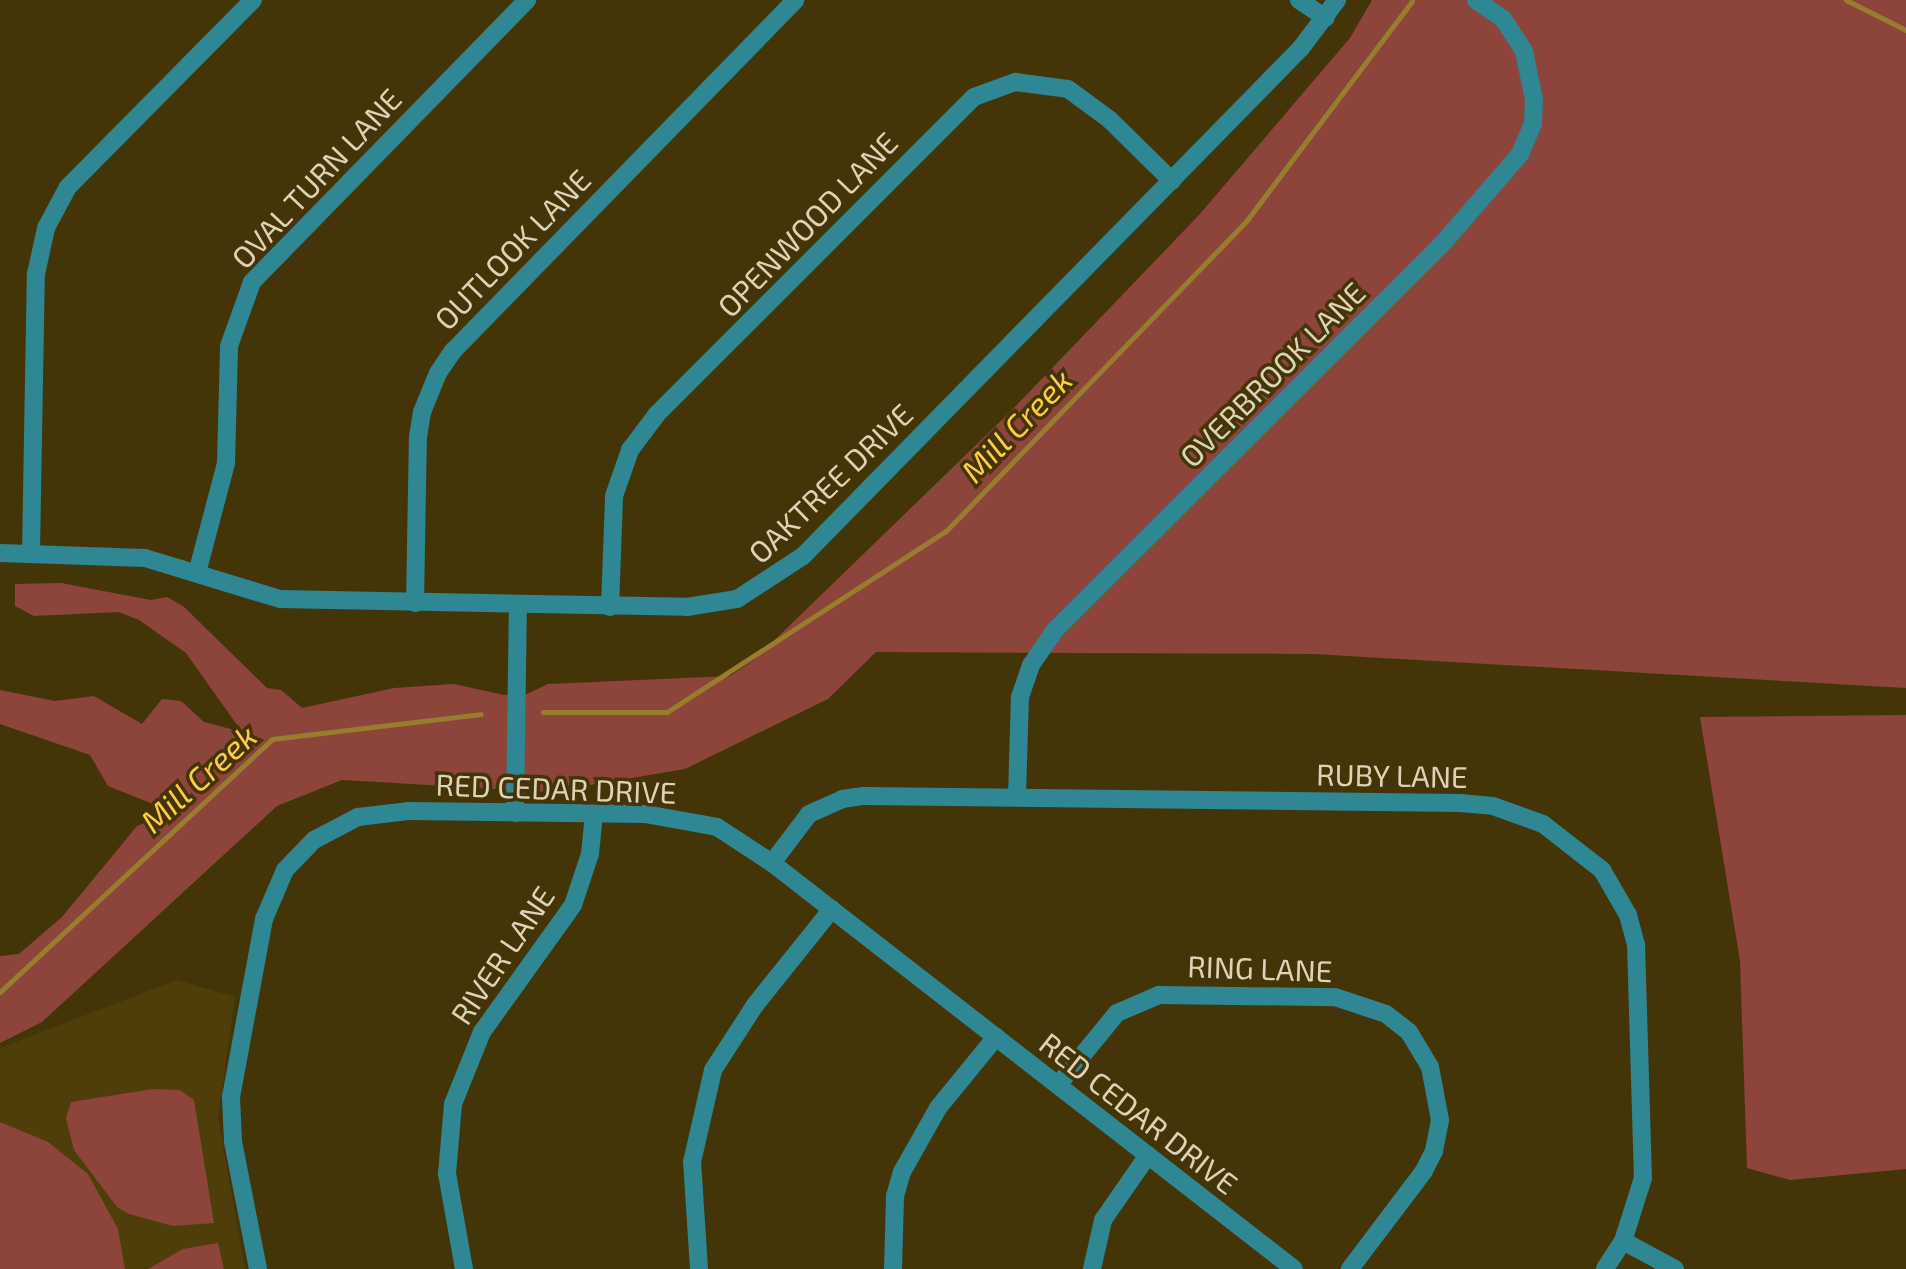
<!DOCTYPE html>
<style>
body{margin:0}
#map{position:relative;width:1906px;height:1269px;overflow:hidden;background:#443509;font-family:"Exo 2",sans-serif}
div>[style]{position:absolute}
.built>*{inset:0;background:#503e0a}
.green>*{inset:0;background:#8c443b}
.stream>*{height:5px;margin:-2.5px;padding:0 2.5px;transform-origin:2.5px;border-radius:2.5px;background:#997d2f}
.minor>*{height:18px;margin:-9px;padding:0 9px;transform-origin:9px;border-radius:9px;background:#2e8793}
span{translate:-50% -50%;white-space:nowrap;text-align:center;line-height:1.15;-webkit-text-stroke:7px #443509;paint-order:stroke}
.street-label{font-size:30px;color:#ded3b7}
.water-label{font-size:32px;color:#fdcc43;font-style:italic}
</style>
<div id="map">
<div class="built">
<div style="clip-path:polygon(177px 980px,235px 997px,218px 1118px,245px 1269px,0 1269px,0 1048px)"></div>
</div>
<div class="green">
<div style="clip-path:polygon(1372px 0,1906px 0,1906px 688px,1313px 654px,876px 652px,828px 699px,685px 769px,549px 792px,342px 780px,277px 806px,42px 1022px,0 1043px,0 956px,19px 954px,62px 917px,137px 826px,173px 812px,108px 786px,90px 755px,0 724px,0 690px,55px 701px,94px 696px,142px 724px,162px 699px,181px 701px,204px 722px,242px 732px,186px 653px,139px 620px,119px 612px,34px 616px,15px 606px,15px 584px,61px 583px,151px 600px,167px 597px,183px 606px,267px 688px,281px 690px,302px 708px,394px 688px,454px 684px,504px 695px,527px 694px,548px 684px,730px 676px,755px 659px,1010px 412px,1199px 215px,1350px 38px)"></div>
<div style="clip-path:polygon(1906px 715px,1906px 1169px,1790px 1180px,1747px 1168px,1740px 961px,1700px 717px)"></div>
<div style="clip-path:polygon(153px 1089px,180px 1090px,194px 1100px,214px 1223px,173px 1226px,129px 1214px,117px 1207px,74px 1150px,66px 1118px,71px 1102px)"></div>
<div style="clip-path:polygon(0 1122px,48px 1142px,88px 1174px,118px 1229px,125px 1269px,0 1269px)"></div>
<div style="clip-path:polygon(218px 1243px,224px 1269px,148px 1269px,183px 1249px)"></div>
</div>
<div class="stream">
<div style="left:1846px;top:0;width:67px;rotate:26.6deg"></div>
<div style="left:543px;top:712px;width:124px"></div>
<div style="left:667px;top:712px;width:333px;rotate:-33deg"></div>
<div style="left:946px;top:531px;width:433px;rotate:-45.9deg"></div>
<div style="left:1247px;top:220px;width:274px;rotate:-53deg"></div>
<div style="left:0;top:992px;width:371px;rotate:-42.9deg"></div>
<div style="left:272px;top:739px;width:210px;rotate:-6.8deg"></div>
</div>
<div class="minor">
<div style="left:1299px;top:0;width:32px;rotate:34deg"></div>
<div style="left:31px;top:552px;width:278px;rotate:-89deg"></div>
<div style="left:36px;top:274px;width:47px;rotate:-77.7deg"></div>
<div style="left:46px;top:228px;width:47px;rotate:-61.8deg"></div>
<div style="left:68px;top:187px;width:263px;rotate:-45.3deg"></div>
<div style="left:0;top:553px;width:145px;rotate:2deg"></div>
<div style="left:145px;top:558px;width:141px;rotate:16.9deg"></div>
<div style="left:280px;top:599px;width:407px;rotate:1.1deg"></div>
<div style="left:687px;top:607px;width:51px;rotate:-9.1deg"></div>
<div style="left:737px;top:599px;width:79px;rotate:-33.1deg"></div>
<div style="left:803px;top:556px;width:711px;rotate:-45.57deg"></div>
<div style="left:1301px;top:48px;width:60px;rotate:-53.1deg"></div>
<div style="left:197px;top:573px;width:114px;rotate:-75.2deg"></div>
<div style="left:226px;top:463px;width:117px;rotate:-88.5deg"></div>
<div style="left:229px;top:346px;width:68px;rotate:-70.2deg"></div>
<div style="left:252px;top:282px;width:394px;rotate:-45.7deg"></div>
<div style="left:415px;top:603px;width:166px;rotate:-89deg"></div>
<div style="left:418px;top:437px;width:25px;rotate:-81deg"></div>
<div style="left:422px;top:412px;width:42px;rotate:-67.7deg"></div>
<div style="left:438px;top:373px;width:27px;rotate:-56deg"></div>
<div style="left:453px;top:351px;width:490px;rotate:-45.7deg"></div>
<div style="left:610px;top:607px;width:111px;rotate:-87.9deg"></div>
<div style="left:614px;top:496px;width:49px;rotate:-70.8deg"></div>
<div style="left:630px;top:450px;width:45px;rotate:-53.1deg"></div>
<div style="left:657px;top:414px;width:448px;rotate:-45deg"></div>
<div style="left:974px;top:97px;width:44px;rotate:-20.1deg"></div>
<div style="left:1015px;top:82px;width:53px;rotate:7.5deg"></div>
<div style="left:1068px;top:89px;width:52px;rotate:36.4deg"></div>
<div style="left:1110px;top:120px;width:87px;rotate:44.5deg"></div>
<div style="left:1017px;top:796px;width:99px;rotate:-88.3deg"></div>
<div style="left:1020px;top:697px;width:34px;rotate:-71deg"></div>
<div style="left:1031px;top:665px;width:42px;rotate:-55.6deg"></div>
<div style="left:1055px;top:630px;width:548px;rotate:-44.93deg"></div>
<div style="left:1443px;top:243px;width:118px;rotate:-49.1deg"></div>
<div style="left:1520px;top:154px;width:33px;rotate:-67deg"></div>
<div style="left:1533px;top:124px;width:24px;rotate:-88deg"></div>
<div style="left:1534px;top:100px;width:50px;rotate:-101.5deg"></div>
<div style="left:1524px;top:51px;width:38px;rotate:-123deg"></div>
<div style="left:1503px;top:19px;width:33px;rotate:-145deg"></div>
<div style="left:515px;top:813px;width:209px;rotate:-89.2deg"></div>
<div style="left:772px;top:863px;width:61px;rotate:-52.9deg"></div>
<div style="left:809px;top:814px;width:36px;rotate:-24deg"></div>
<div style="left:842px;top:799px;width:22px;rotate:-8deg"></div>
<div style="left:864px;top:796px;width:596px;rotate:0.67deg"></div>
<div style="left:1460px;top:803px;width:33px;rotate:5deg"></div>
<div style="left:1493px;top:806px;width:53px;rotate:19.8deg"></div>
<div style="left:1543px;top:824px;width:75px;rotate:37.9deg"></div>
<div style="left:1602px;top:870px;width:52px;rotate:60deg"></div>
<div style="left:1628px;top:915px;width:30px;rotate:75deg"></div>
<div style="left:1636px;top:944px;width:234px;rotate:88.3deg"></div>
<div style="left:1643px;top:1178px;width:66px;rotate:107.6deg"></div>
<div style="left:1623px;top:1241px;width:33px;rotate:123deg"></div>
<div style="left:1058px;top:1085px;width:93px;rotate:-50.7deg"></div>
<div style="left:1117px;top:1013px;width:46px;rotate:-23.2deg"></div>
<div style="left:1159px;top:995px;width:176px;rotate:0.7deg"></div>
<div style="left:1335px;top:997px;width:54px;rotate:18.4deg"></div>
<div style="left:1386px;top:1014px;width:29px;rotate:38deg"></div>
<div style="left:1409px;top:1032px;width:41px;rotate:59deg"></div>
<div style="left:1430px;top:1067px;width:54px;rotate:79.3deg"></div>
<div style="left:1440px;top:1120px;width:32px;rotate:101deg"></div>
<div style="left:1434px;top:1151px;width:22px;rotate:117deg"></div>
<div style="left:1424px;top:1171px;width:123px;rotate:127.1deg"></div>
<div style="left:1623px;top:1241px;width:59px;rotate:28.3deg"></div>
<div style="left:258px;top:1269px;width:130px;rotate:-101.1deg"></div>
<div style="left:233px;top:1141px;width:44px;rotate:-92.6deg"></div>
<div style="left:231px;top:1097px;width:181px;rotate:-79.5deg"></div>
<div style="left:264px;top:919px;width:53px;rotate:-66.8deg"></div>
<div style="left:285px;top:870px;width:42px;rotate:-46deg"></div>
<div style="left:314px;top:840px;width:50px;rotate:-27.6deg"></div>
<div style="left:358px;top:817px;width:50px;rotate:-6.8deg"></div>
<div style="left:408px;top:811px;width:237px;rotate:0.7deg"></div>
<div style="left:645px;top:814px;width:73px;rotate:10.2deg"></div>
<div style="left:717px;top:827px;width:66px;rotate:33.2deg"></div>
<div style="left:772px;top:863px;width:661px;rotate:37.87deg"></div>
<div style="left:464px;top:1269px;width:97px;rotate:-100.1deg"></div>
<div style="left:447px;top:1174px;width:70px;rotate:-85.1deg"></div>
<div style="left:453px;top:1104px;width:78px;rotate:-68.1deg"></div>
<div style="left:482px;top:1032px;width:156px;rotate:-54.4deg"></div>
<div style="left:573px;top:905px;width:54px;rotate:-71.6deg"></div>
<div style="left:590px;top:854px;width:40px;rotate:-84.3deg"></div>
<div style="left:699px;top:1269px;width:107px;rotate:-93.7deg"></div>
<div style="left:692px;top:1162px;width:94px;rotate:-77.1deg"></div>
<div style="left:713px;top:1070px;width:77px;rotate:-57.1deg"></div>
<div style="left:755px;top:1005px;width:123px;rotate:-51.3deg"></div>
<div style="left:893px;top:1269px;width:73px;rotate:-88.4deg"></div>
<div style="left:895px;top:1196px;width:25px;rotate:-74deg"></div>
<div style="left:902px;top:1172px;width:73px;rotate:-60.6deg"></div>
<div style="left:938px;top:1108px;width:92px;rotate:-50.8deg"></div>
<div style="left:1092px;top:1269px;width:50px;rotate:-77.3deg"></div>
<div style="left:1103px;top:1220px;width:79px;rotate:-55.3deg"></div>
</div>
<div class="street-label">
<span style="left:316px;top:178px;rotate:-47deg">OVAL TURN LANE</span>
<span style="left:807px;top:224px;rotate:-46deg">OPENWOOD LANE</span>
<span style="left:512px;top:249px;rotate:-46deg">OUTLOOK LANE</span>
<span style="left:1272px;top:374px;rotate:-45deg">OVERBROOK LANE</span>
<span style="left:830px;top:483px;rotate:-44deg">OAKTREE DRIVE</span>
<span style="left:1392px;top:775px;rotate:1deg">RUBY LANE</span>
<span style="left:556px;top:788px;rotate:2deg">RED CEDAR DRIVE</span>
<span style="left:502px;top:955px;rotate:-56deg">RIVER LANE</span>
<span style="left:1260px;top:968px;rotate:2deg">RING LANE</span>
<span style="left:1139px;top:1113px;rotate:38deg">RED CEDAR DRIVE</span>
</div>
<div class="water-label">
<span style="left:1016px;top:425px;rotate:-46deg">Mill Creek</span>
<span style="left:198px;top:778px;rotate:-42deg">Mill Creek</span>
</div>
</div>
